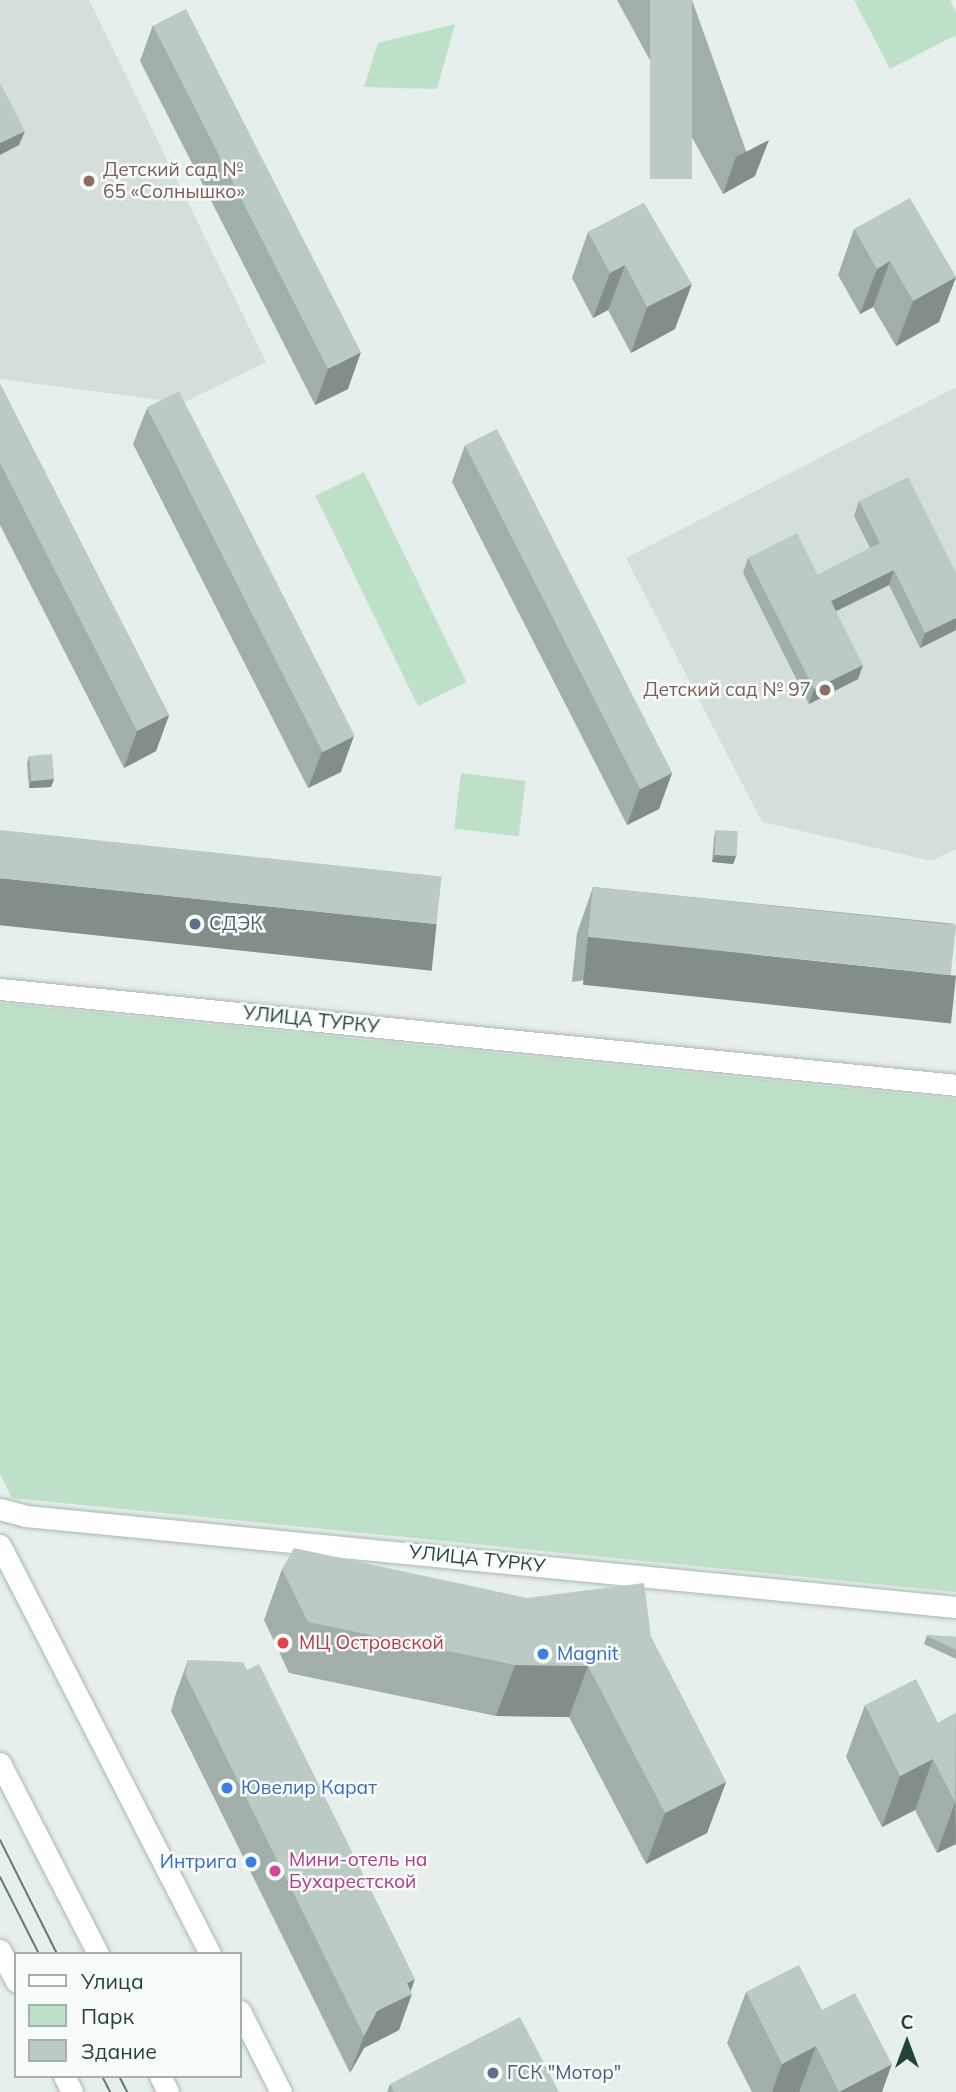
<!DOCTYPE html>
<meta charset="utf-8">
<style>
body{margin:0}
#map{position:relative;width:956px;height:2092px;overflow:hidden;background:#e6efeb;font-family:Mulish,sans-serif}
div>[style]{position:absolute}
.built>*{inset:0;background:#d4dfda}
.green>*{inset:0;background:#bfe0c8;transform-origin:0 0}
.roads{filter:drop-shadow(0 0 2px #a8b8b2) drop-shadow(0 0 2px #a8b8b2)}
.street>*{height:21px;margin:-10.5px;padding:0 10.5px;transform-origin:10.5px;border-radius:10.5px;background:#fff}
.secondary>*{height:21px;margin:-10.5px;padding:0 10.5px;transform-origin:10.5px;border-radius:10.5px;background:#fff}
.tram>*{height:2px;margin:-1px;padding:0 1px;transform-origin:1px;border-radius:1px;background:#5f7d75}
.wall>*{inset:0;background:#a1aea9}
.shaded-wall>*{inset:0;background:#838d89;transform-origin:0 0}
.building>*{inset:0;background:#bbcac4;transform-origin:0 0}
.dots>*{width:19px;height:19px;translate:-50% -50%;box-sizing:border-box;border:4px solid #f7fbf9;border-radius:50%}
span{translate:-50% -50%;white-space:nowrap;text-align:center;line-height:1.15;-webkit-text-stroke:5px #f7fbf9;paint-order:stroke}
.education-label{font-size:19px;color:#785e54}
.left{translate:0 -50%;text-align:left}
.right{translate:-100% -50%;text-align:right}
.service-label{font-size:19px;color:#4e5e75}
.street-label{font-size:19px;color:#24423a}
.health-label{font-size:19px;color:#be3a42}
.shop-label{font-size:19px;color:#366cbe}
.hotel-label{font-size:19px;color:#b23c85}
.legend{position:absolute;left:14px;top:1952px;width:228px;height:126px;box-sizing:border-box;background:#f7fbf9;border:2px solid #a3b1ad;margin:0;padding:9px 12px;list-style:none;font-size:21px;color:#24423a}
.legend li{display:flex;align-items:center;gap:14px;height:35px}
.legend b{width:35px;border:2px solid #a3b1ad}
.north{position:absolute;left:872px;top:2008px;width:70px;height:70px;-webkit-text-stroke:5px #f7fbf9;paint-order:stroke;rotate:0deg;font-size:19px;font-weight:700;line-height:28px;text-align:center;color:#24423a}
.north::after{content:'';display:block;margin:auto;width:24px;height:32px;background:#24423a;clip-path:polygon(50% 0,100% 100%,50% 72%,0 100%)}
</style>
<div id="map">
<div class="built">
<div style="clip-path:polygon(0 0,89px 0,266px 362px,183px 403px,0 379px)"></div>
<div style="clip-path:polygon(956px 387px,956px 849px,932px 861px,762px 822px,626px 558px)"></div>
</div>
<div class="green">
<div style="clip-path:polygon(854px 0,950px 0,956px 12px,956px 35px,890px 69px)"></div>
<div style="clip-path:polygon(455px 24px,437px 89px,364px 87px,378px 43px)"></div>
<div style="left:364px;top:472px;width:234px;height:54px;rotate:64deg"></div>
<div style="left:461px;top:773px;width:65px;height:56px;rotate:7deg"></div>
<div style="clip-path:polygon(0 1003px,956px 1099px,956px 1592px,12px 1498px,0 1474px)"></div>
</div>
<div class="roads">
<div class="street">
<div style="left:0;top:989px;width:961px;rotate:5.73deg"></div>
<div style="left:0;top:1509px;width:27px;rotate:15deg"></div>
<div style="left:26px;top:1516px;width:934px;rotate:5.59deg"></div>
<div style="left:0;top:1545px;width:460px;rotate:62.8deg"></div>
<div style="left:240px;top:2011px;width:91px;rotate:63.2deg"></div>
</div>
<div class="secondary">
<div style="left:0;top:1763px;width:215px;rotate:62.8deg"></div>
<div style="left:0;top:1950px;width:35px;rotate:63deg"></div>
<div style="left:64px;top:2076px;width:18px;rotate:63deg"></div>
<div style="left:160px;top:2076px;width:18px;rotate:63deg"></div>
</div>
</div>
<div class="tram">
<div style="left:0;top:1840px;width:127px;rotate:63.4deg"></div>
<div style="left:0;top:1877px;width:86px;rotate:63.1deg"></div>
<div style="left:102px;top:2076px;width:18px;rotate:63deg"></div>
<div style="left:119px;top:2076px;width:18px;rotate:63deg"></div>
</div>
<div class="wall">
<div style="clip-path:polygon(617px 0,692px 0,755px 176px,723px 194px)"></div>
<div style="clip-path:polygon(153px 25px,348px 389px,315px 405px,140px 61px)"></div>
<div style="clip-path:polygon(644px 203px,675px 329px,631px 353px,608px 310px,593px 318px,572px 278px,588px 232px)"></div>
<div style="clip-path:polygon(854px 229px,956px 277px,939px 322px,896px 346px,873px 307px,860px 314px,838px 275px)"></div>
<div style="clip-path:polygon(0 384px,169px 715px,156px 751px,124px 768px,0 525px)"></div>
<div style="clip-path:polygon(147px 408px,341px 772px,308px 788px,133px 444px)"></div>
<div style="clip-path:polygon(465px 445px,672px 773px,659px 809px,627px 825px,452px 482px)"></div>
<div style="clip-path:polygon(859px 501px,956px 573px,956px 630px,920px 648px,889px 585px,836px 611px,858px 679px,809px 704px,743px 573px,748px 558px,818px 575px,870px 548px,854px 516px)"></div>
<div style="clip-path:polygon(29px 756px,54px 779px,51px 787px,29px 788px,27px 764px)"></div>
<div style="clip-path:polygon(716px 830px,736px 856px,733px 864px,712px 862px,714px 837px)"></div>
<div style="clip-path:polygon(593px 887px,956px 924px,572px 982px,577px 933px)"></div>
<div style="clip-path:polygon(282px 1569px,651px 1637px,726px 1782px,707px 1833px,646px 1864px,569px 1717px,496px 1716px,289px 1673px,264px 1620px)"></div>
<div style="clip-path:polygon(927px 1635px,956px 1637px,956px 1659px,924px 1644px)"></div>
<div style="clip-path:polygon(188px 1660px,411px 1991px,399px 2030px,364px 2048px,350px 2073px,171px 1711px,175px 1696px)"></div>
<div style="clip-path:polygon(865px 1705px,938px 1723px,956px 1713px,956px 1844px,937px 1853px,915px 1810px,882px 1827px,846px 1757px)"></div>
<div style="clip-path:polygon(746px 1992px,822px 2010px,882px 2092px,752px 2092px,727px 2043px)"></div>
<div style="clip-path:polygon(390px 2084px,559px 2092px,387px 2092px)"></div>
</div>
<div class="shaded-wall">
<div style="clip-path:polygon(25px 131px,19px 145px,0 155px,0 143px)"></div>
<div style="clip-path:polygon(769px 140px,755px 176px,723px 194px,736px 157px)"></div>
<div style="clip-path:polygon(890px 261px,873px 307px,860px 314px,877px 269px)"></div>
<div style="clip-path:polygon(625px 265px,608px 310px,593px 318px,610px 273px)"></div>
<div style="clip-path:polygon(956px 277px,939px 322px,896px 346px,913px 301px)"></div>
<div style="clip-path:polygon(692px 284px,675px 329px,631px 353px,647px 307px)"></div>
<div style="clip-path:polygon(361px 352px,348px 389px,315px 405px,328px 369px)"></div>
<div style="clip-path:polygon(894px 570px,889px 585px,826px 616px,831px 601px)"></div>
<div style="clip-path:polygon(956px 618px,956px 630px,920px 648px,925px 633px)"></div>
<div style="clip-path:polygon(863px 665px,858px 679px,809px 704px,814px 689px)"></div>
<div style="clip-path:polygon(169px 715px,156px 751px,124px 768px,137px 731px)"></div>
<div style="clip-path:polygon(354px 736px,341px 772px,308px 788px,322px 752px)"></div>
<div style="clip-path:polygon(672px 773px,659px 809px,627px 825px,640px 789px)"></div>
<div style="clip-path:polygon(54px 779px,51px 787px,29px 788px,31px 781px)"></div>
<div style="clip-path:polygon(715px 855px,736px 856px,733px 864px,712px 862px)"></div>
<div style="left:0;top:878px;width:439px;height:47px;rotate:6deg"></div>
<div style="left:588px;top:937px;width:370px;height:48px;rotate:6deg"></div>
<div style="clip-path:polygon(515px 1665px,588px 1666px,569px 1717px,496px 1716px)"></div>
<div style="clip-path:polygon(933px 1759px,915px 1810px,882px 1827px,900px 1776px)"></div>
<div style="clip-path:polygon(726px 1782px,707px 1833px,646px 1864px,665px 1813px)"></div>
<div style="clip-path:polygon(955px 1802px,956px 1844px,937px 1853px)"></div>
<div style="clip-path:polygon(415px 1979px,409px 1996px,412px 1994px,399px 2030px,364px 2048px,350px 2073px,364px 2036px,377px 2011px,407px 1983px)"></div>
<div style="clip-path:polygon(816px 2046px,799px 2092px,772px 2092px,782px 2064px)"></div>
<div style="clip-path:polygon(892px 2064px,882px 2092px,839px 2092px)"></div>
</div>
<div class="building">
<div style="left:650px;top:0;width:42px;height:179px"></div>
<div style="left:186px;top:9px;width:385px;height:37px;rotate:63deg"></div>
<div style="clip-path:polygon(0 83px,25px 131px,0 143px)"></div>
<div style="clip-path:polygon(910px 198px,956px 277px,913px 301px,890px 261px,877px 269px,854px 229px)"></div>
<div style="clip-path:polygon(644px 203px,692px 284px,647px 307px,625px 265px,610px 273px,588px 232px)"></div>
<div style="clip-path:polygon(0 384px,169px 715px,137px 731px,0 463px)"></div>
<div style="left:179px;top:391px;width:387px;height:36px;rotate:63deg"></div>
<div style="left:497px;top:429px;width:386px;height:36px;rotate:63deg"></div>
<div style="clip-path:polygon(908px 477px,956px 573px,956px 618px,925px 633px,894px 570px,831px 601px,863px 665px,814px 689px,748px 558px,797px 533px,818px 575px,880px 543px,859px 501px)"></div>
<div style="left:52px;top:754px;width:25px;height:23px;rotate:85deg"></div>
<div style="left:0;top:830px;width:444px;height:48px;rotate:6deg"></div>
<div style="left:716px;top:830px;width:22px;height:25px;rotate:3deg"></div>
<div style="left:593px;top:887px;width:365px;height:50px;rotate:6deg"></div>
<div style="clip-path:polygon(294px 1548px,527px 1598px,644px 1583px,651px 1637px,726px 1782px,665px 1813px,588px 1666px,515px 1665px,308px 1622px,282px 1569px)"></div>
<div style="clip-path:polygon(927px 1635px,956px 1637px,956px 1650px,927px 1636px)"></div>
<div style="clip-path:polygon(188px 1660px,243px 1662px,247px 1670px,259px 1664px,415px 1979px,407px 1983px,412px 1994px,377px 2011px,364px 2036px,185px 1674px)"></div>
<div style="clip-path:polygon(916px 1679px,938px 1723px,956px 1713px,955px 1802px,933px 1759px,900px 1776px,865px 1705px)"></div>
<div style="clip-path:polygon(799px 1965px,822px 2010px,855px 1993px,892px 2064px,839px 2092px,816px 2046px,782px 2064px,746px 1992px)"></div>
<div style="clip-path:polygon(520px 2017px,559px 2092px,394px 2092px,390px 2084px)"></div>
</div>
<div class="dots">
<div style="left:89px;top:181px;background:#8d6e63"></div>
<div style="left:825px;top:690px;background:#8d6e63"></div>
<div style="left:195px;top:924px;background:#5c6f8a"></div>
<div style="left:283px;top:1643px;background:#e0444e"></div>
<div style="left:543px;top:1654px;background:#3f7fe0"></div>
<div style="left:227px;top:1788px;background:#3f7fe0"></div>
<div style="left:251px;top:1862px;background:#3f7fe0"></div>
<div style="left:275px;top:1871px;background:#d1479c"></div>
<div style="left:493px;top:2073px;background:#5c6f8a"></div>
</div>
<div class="education-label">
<span class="left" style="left:103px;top:181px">Детский сад №<br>65 «Солнышко»</span>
<span class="right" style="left:811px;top:690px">Детский сад № 97</span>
</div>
<div class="service-label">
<span class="left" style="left:209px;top:924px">СДЭК</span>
<span class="left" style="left:507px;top:2073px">ГСК "Мотор"</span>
</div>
<div class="street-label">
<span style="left:311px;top:1020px;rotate:6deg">УЛИЦА ТУРКУ</span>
<span style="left:477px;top:1559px;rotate:6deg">УЛИЦА ТУРКУ</span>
</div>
<div class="health-label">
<span class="left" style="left:299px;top:1643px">МЦ Островской</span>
</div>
<div class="shop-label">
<span class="left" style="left:557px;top:1654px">Magnit</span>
<span class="left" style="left:241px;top:1788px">Ювелир Карат</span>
<span class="right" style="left:237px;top:1862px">Интрига</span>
</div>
<div class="hotel-label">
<span class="left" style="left:289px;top:1871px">Мини-отель на<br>Бухарестской</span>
</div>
<ul class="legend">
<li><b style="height:9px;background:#fff"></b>Улица</li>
<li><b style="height:19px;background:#bfe0c8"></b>Парк</li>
<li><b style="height:19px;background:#bbcac4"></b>Здание</li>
</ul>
<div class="north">С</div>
</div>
